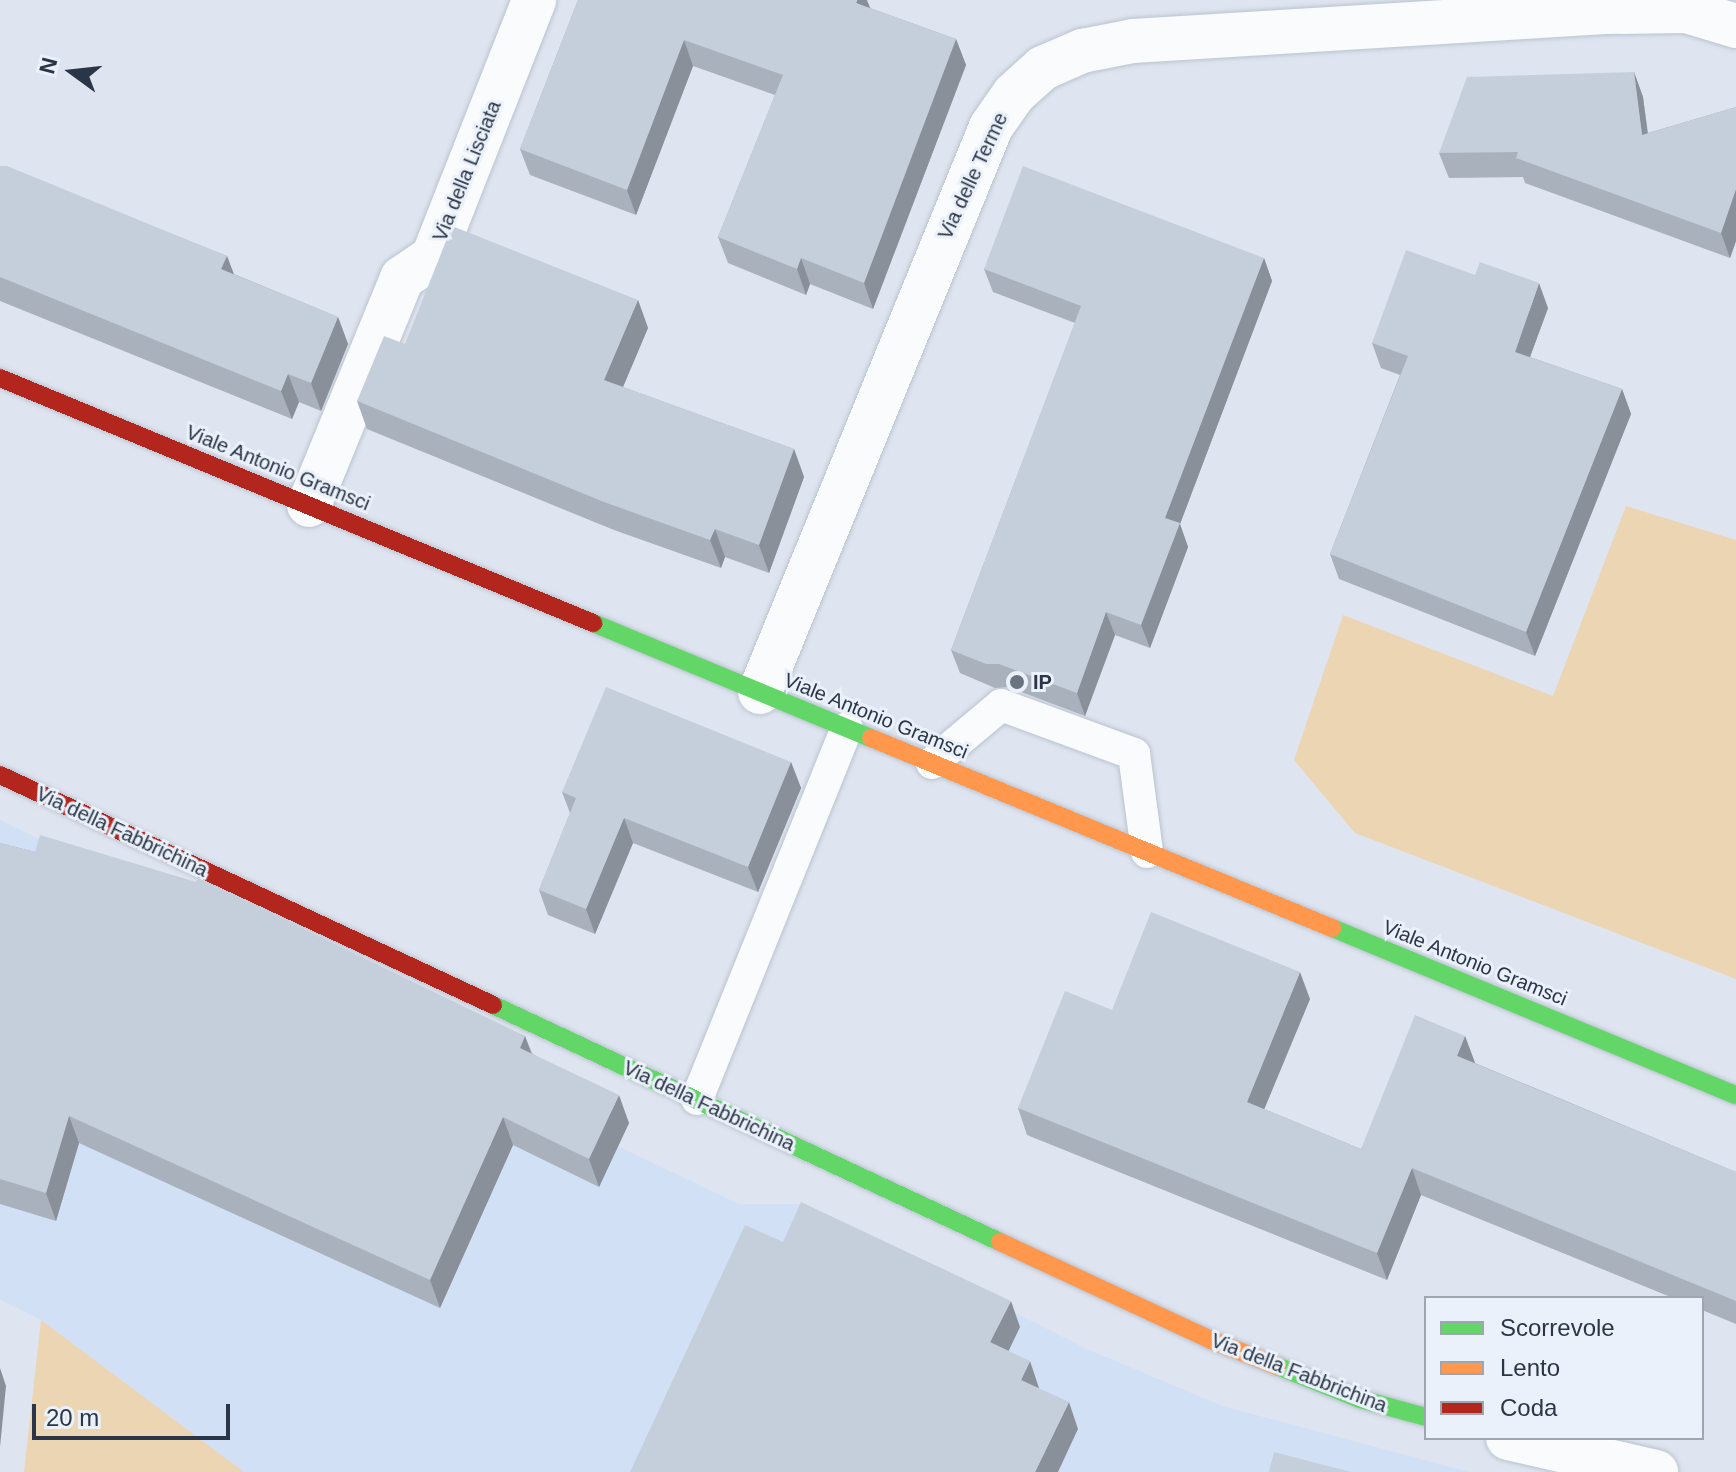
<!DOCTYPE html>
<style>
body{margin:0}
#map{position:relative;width:1736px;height:1472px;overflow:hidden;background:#dfe5f0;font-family:Arial,sans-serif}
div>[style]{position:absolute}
.built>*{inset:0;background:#d2e0f6}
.green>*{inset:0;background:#ebd5b2}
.roads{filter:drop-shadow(0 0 2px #bac3d0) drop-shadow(0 0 2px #bac3d0)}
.lane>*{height:32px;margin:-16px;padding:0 16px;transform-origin:16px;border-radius:16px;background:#fafbfd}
.street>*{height:44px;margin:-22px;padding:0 22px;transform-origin:22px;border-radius:22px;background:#fafbfd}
.fast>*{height:18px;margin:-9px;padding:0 9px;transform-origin:9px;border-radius:9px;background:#63d668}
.slow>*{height:18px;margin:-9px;padding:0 9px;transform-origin:9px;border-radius:9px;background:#ff974d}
.jam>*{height:18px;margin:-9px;padding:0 9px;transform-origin:9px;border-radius:9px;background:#b3261e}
.wall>*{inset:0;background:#a9b1bc}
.shaded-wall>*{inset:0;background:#8a9099}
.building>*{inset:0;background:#c5cedb}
.dots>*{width:22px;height:22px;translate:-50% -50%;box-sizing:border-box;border:4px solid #ebf1fa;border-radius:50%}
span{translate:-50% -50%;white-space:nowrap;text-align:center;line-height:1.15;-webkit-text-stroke:6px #ebf1fa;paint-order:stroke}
.street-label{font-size:20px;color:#2a3647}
.poi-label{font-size:20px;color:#2a3647;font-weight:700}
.left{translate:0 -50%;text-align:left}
.legend{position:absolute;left:1424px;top:1296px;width:280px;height:144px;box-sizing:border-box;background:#ebf1fa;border:2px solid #9ea6b2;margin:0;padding:10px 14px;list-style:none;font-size:24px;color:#2a3647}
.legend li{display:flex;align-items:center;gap:16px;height:40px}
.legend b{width:40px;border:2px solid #9ea6b2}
.north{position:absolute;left:32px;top:32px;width:80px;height:80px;-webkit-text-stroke:6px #ebf1fa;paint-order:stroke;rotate:285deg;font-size:22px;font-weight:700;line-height:32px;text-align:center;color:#2a3647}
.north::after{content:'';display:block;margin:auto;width:28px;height:36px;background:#2a3647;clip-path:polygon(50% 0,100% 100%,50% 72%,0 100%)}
.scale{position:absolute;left:32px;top:1404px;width:198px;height:36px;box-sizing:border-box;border:4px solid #2a3647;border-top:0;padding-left:10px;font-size:24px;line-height:28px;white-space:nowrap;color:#2a3647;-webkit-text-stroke:6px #ebf1fa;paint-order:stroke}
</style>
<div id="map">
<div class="built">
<div style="clip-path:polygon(0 820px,154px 894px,618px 1146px,739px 1204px,800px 1204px,1087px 1349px,1223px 1406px,1469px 1472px,244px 1472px,41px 1320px,0 1300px)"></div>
</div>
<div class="green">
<div style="clip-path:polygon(1626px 506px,1736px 540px,1736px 979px,1355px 833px,1294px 760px,1343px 615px,1553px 696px)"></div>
<div style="clip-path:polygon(41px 1320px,244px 1472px,24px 1472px)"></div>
</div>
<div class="roads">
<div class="lane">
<div style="left:932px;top:763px;width:90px;rotate:-40deg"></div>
<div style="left:1001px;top:705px;width:142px;rotate:20.2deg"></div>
<div style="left:1134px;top:754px;width:99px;rotate:82.4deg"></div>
<div style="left:697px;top:1099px;width:400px;rotate:-68deg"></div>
</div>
<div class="street">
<div style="left:309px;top:505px;width:245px;rotate:-67.7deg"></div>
<div style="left:402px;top:278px;width:37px;rotate:-34deg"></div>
<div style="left:433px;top:257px;width:276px;rotate:-68.5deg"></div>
<div style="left:760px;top:692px;width:610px;rotate:-67.76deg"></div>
<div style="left:991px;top:127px;width:40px;rotate:-55.1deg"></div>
<div style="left:1014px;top:94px;width:39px;rotate:-42deg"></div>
<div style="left:1043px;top:68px;width:43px;rotate:-23.6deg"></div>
<div style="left:1082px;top:51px;width:52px;rotate:-11.1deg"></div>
<div style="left:1133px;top:41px;width:477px;rotate:-3.5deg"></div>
<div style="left:1609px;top:12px;width:77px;rotate:-0.7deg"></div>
<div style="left:1686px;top:11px;width:52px;rotate:16.7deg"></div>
<div style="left:1508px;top:1438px;width:152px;rotate:12.9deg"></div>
</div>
<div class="fast">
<div style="left:593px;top:623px;width:301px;rotate:22.5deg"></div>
<div style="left:1332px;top:928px;width:437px;rotate:22.5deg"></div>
<div style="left:493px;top:1005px;width:560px;rotate:25.05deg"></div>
<div style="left:1277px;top:1366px;width:89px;rotate:21.7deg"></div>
<div style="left:1360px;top:1399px;width:68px;rotate:15.3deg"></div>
</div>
<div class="slow">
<div style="left:871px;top:738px;width:499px;rotate:22.4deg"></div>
<div style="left:1000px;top:1242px;width:233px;rotate:24.9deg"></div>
<div style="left:1211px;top:1340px;width:71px;rotate:21.5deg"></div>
</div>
<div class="jam">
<div style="left:0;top:378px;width:642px;rotate:22.45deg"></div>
<div style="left:0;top:775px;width:544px;rotate:25.01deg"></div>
</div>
</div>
<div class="wall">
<div style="clip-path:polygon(578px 0,870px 8px,956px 39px,966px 65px,873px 309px,810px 284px,806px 295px,728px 263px,718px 237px,775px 95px,693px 66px,636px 215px,530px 175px,520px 149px)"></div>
<div style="clip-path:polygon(1634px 72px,1643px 97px,1648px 133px,1736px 107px,1736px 241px,1730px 258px,1525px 183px,1523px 177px,1449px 178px,1439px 153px)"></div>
<div style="clip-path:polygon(0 166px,227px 256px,234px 274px,338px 317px,348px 344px,321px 411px,299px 402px,292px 419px,0 301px)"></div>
<div style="clip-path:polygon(1264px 258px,1272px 281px,1180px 524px,1188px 547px,1150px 648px,1115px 635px,1085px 716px,1008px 687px,995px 688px,960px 673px,951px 650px,1075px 323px,993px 292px,984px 269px)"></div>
<div style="clip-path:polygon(638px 300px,648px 328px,623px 387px,794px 449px,804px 477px,769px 573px,725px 557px,721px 568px,614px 530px,367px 429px,357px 401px,405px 344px)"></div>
<div style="clip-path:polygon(1548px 308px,1530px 357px,1622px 389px,1631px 414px,1535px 656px,1339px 579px,1330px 554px,1400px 375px,1381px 368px,1372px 343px)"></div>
<div style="clip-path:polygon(791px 762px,801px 788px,758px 892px,633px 843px,595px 934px,548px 915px,539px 890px,570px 813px,562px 792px)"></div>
<div style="clip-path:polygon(0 843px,35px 852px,525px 1036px,532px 1053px,629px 1123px,599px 1187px,513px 1145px,440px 1308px,79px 1143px,56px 1221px,0 1204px)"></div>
<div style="clip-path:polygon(1310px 999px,1264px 1109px,1361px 1149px,1465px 1036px,1475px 1063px,1736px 1172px,1736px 1324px,1702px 1310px,1702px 1298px,1673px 1298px,1421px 1195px,1387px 1280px,1027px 1135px,1018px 1108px,1112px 1010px)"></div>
</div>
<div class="shaded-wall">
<div style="clip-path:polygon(857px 0,867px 0,871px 10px,856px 3px)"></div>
<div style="clip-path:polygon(956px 39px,966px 65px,873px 309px,864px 283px)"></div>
<div style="clip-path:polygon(684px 40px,693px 66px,636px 215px,627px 190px)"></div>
<div style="clip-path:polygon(1634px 72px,1643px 97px,1651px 160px,1642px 135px)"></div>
<div style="clip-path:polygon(1736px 189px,1736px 241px,1730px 258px,1721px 233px)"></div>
<div style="clip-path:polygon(227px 256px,237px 283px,221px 269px)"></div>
<div style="clip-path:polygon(801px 258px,810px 284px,806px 295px,797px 269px)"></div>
<div style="clip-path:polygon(1264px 258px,1272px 281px,1180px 524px,1188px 547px,1150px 648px,1141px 625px,1165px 518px)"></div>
<div style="clip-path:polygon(1539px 283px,1548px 308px,1523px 376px,1515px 352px)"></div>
<div style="clip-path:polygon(638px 300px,648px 328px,614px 408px,604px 380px)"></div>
<div style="clip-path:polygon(338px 317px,348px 344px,321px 411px,311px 383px)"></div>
<div style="clip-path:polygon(288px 374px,299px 402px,292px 419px,281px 391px)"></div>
<div style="clip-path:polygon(1622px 389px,1631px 414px,1535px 656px,1526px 632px)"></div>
<div style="clip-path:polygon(794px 449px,804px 477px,769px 573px,759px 545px)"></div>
<div style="clip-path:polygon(715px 529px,725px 557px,721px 568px,710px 540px)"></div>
<div style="clip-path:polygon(1106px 612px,1115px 635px,1085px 716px,1077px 693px)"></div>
<div style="clip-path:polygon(791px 762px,801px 788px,758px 892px,748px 867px)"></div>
<div style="clip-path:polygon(624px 818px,633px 843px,595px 934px,586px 909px)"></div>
<div style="clip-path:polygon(1300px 972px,1310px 999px,1256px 1129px,1247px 1102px)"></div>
<div style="clip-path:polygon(525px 1036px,535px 1064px,520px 1048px)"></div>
<div style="clip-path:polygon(1465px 1036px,1475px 1063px,1457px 1056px)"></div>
<div style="clip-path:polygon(619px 1095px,629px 1123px,599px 1187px,589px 1159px)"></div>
<div style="clip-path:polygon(69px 1116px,79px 1143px,56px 1221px,46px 1193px)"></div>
<div style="clip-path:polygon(503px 1117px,513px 1145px,440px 1308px,430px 1280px)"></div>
<div style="clip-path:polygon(1412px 1168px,1421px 1195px,1387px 1280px,1377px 1253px)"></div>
<div style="clip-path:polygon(1011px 1301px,1020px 1327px,1000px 1369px,990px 1342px)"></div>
<div style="clip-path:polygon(1030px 1361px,1039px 1388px,1031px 1406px,1021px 1380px)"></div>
<div style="clip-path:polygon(0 1368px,6px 1386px,0 1447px)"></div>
<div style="clip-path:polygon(1069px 1402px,1078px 1429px,1058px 1472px,1035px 1472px)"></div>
</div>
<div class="building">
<div style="clip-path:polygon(578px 0,857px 0,856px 3px,956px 39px,864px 283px,801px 258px,797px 269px,718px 237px,783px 75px,684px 40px,627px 190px,520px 149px)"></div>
<div style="clip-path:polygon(1634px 72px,1642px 135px,1736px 107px,1736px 189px,1721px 233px,1516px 158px,1518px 152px,1439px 153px,1467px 77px)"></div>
<div style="clip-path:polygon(0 166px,7px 166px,227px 256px,221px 269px,338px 317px,311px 383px,288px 374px,281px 391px,0 277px)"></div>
<div style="clip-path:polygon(1023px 166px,1264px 258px,1165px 518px,1180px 523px,1141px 625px,1106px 612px,1077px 693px,999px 664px,986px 664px,951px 650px,1081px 306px,984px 269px)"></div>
<div style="clip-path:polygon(452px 226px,638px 300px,604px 380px,794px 449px,759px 545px,715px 529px,710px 540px,604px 502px,357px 401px,384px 336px,405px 344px)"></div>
<div style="clip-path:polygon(1406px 250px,1475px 275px,1480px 262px,1539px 283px,1515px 352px,1622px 389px,1526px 632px,1330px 554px,1408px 356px,1372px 343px)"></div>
<div style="clip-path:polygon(606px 687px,791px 762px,748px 867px,624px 818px,586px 909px,539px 890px,576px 798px,562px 792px)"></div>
<div style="clip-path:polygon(40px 835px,196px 882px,198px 878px,525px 1036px,520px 1048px,619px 1095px,589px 1159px,503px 1117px,430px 1280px,69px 1116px,46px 1193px,0 1179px,0 843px,35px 852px)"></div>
<div style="clip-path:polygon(1151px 912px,1300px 972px,1247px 1102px,1361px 1149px,1415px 1015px,1465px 1036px,1457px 1056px,1736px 1172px,1736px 1301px,1412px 1168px,1377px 1253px,1018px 1108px,1065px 991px,1112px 1010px)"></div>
<div style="clip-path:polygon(801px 1202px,1011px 1301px,990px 1342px,1030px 1361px,1021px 1380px,1069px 1402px,1035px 1472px,630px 1472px,745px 1225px,783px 1242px)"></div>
<div style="clip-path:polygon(1274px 1452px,1351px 1472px,1269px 1472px)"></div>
</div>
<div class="dots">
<div style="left:1017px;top:682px;background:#697382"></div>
</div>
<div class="street-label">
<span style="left:467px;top:171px;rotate:-68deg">Via della Lisciata</span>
<span style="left:973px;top:176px;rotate:-65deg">Via delle Terme</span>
<span style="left:278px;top:468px;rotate:22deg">Viale Antonio Gramsci</span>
<span style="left:876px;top:716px;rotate:22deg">Viale Antonio Gramsci</span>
<span style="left:122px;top:832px;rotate:25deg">Via della Fabbrichina</span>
<span style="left:1475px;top:963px;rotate:22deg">Viale Antonio Gramsci</span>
<span style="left:709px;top:1106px;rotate:25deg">Via della Fabbrichina</span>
<span style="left:1299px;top:1373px;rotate:21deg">Via della Fabbrichina</span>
</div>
<div class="poi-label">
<span class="left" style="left:1033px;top:682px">IP</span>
</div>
<ul class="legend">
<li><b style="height:10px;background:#63d668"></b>Scorrevole</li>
<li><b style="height:10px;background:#ff974d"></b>Lento</li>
<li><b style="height:10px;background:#b3261e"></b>Coda</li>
</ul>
<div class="north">N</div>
<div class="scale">20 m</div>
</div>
